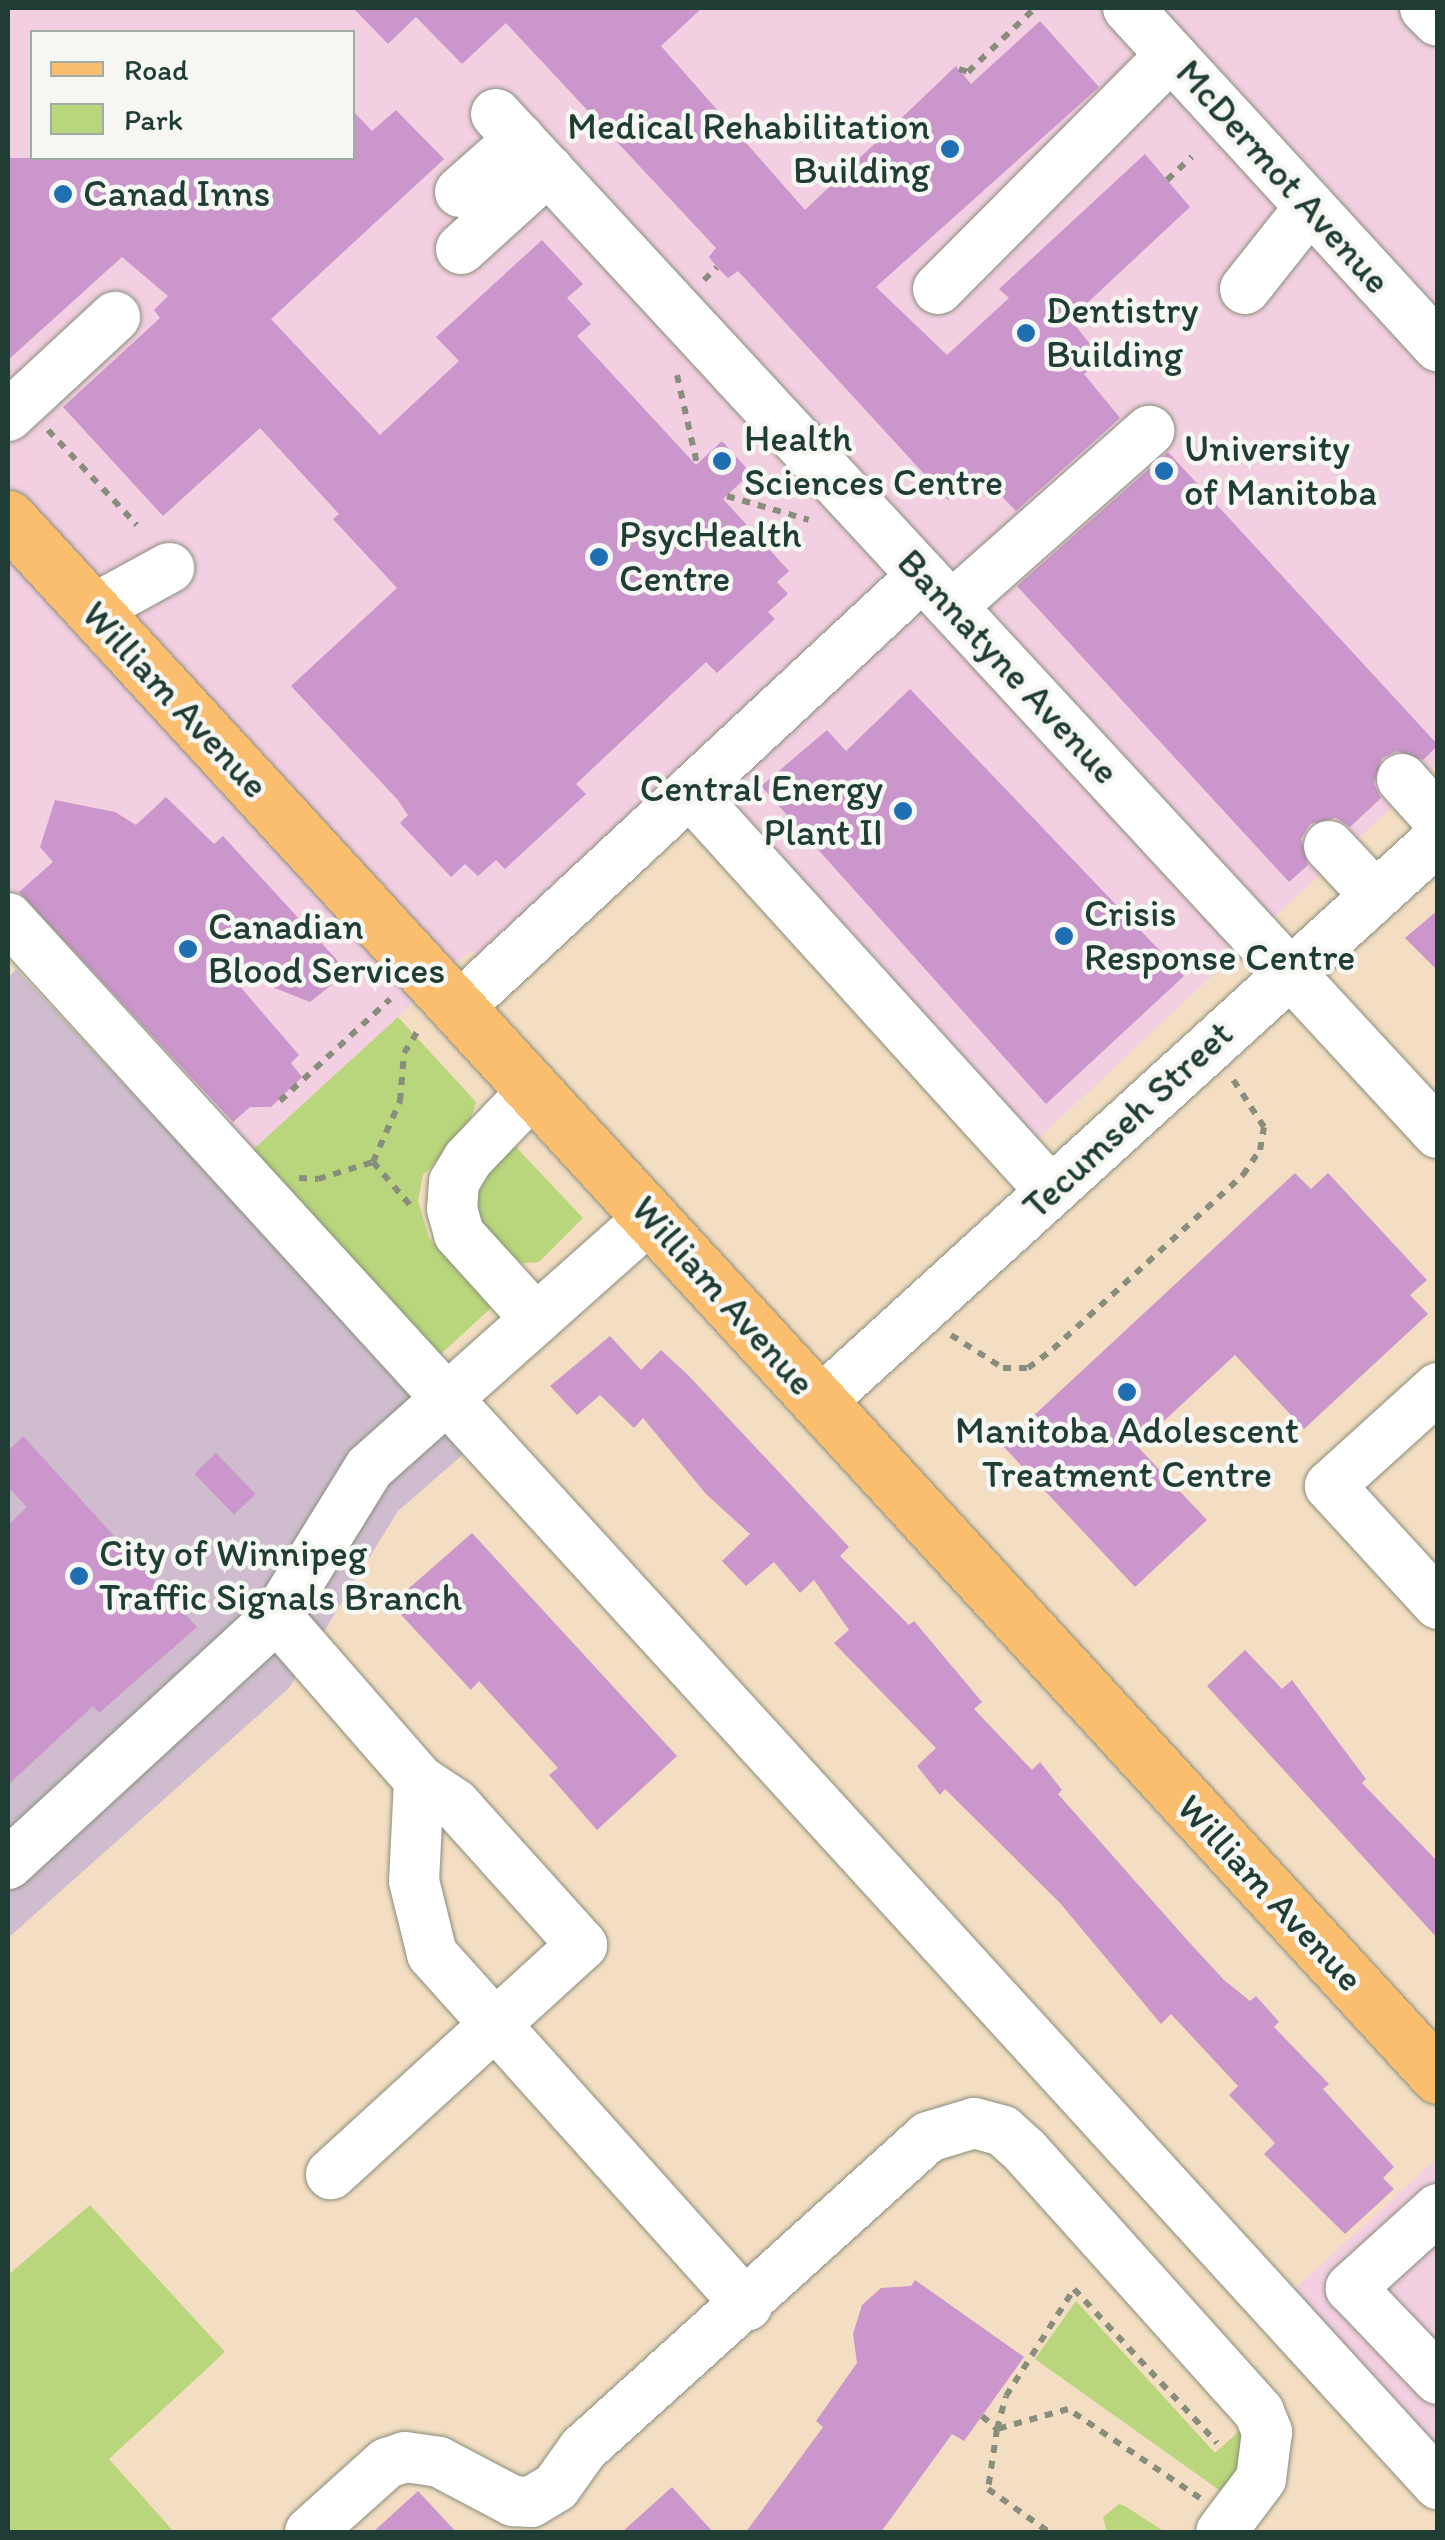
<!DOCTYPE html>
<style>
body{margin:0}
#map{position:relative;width:1445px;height:2540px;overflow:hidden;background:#f3dec3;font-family:Itim,sans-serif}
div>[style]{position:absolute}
.built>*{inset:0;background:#f2cfe1}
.industrial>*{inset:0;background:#cfbdcf}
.green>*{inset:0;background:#b9d67c}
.building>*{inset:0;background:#cb96cb;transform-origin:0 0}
.path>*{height:6px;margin-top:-3px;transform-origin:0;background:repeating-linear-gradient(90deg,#898e7c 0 8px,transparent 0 16px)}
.roads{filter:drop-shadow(0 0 2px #898e7c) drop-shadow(0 0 2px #898e7c)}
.minor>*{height:50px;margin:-25px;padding:0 25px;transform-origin:25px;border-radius:25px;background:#fff}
.major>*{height:55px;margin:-27.5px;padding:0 27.5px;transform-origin:27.5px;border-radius:27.5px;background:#fbbd6e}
.dots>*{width:28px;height:28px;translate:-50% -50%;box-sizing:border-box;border:5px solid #f6f6f2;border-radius:50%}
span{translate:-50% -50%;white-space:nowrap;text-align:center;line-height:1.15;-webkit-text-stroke:9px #f6f6f2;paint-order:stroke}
.poi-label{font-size:38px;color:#1f3d34}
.right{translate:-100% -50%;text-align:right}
.left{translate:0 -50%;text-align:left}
.street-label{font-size:38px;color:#1f3d34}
.frame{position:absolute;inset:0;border:10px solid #1f3d34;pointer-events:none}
.legend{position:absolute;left:30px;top:30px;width:325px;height:130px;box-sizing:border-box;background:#f6f6f2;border:2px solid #a0aca6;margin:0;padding:12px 18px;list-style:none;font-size:30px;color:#1f3d34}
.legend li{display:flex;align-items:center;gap:20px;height:50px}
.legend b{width:50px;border:2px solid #a0aca6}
</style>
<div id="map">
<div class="built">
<div style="clip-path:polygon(evenodd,8px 8px,1437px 8px,1437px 765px,1020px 1156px,693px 786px,493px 973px,471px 950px,244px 1158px,8px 905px,8px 8px,32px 32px,352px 32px,352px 158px,32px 158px,32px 32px)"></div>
<div style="clip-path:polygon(1437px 2158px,1437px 2458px,1288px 2295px)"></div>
</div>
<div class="industrial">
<div style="clip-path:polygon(16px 969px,467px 1451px,398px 1511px,289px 1688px,8px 1938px,8px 978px)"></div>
</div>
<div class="green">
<div style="clip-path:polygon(398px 1017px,476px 1102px,467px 1130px,423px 1175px,418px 1200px,429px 1238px,491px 1308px,430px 1364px,244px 1158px)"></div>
<div style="clip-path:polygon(513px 1144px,583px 1218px,539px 1262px,522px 1263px,511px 1255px,471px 1211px,470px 1187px)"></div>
<div style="clip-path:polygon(90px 2205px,225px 2352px,109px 2459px,174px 2532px,8px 2532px,8px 2275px)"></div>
<div style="clip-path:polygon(1076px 2301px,1215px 2453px,1248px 2423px,1255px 2434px,1229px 2497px,1035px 2359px)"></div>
<div style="clip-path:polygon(1119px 2504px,1125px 2506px,1165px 2532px,1107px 2532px,1103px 2517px)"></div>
</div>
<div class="building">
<div style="clip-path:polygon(353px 8px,702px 8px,661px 46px,805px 210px,956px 66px,971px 84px,1040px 21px,1099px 87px,876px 287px,947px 355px,1009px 298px,999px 289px,1145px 154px,1190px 207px,1070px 319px,1102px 359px,1084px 374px,1120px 418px,1016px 511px,978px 472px,948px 500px,738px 271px,728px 278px,717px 267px,709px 257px,716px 248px,506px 23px,462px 64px,416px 17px,388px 44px)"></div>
<div style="clip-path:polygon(352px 110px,372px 131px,396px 110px,444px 159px,271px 319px,380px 435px,459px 361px,436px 337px,542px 240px,583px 284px,567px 298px,591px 324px,577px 336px,696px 465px,722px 441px,751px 473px,723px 499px,789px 571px,777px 582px,788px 594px,768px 612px,775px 619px,717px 673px,706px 662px,576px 784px,586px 794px,505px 869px,496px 860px,478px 876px,465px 864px,451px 877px,400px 823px,408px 815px,397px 799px,291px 686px,397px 588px,333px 519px,339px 514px,260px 428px,163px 516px,63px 407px,160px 318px,154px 310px,168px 296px,122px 257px,8px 360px,8px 158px,352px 158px)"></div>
<div style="clip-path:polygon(1168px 452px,1438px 745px,1423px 760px,1397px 751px,1382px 758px,1374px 784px,1381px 798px,1350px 827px,1336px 818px,1310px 824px,1301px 839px,1308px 865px,1289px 882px,1017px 586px)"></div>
<div style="clip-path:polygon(910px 689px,1184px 976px,1046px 1104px,761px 786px,827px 730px,846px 751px)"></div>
<div style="clip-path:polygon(166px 797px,214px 844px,223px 836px,348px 972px,310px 1002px,224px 968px,299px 1055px,291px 1063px,302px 1077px,271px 1107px,250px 1107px,233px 1122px,19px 892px,53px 862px,40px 847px,55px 800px,115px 812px,136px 825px)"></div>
<div style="clip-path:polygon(1438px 910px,1438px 971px,1405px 938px)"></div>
<div style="clip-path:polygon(1295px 1173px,1311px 1189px,1328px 1173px,1427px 1280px,1410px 1295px,1428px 1314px,1304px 1429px,1235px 1355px,1137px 1446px,1207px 1520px,1135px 1587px,1002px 1445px)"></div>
<div style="clip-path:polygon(610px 1336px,641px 1370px,661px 1350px,688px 1375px,849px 1547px,840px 1556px,909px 1625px,914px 1621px,982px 1702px,974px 1709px,1032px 1770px,1040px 1762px,1062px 1790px,1058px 1794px,1188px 1941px,1224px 1980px,1250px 2001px,1256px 1996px,1279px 2022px,1274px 2027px,1329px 2084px,1323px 2089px,1394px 2167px,1383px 2178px,1394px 2189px,1345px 2234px,1264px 2154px,1275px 2143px,1229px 2095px,1238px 2086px,1171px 2014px,1161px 2024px,1060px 1903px,945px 1789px,940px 1795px,917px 1766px,936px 1748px,834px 1643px,849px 1630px,814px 1580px,800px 1593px,774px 1562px,746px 1586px,722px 1561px,750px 1534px,706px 1494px,643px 1418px,634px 1428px,600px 1395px,577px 1415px,550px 1386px)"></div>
<div style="clip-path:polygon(23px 1436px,197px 1627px,99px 1713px,93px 1706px,8px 1785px,8px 1525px,27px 1507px,8px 1487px,8px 1451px)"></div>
<div style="left:216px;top:1453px;width:57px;height:30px;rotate:46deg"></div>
<div style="clip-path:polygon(472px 1533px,677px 1756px,597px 1830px,549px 1775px,558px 1768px,479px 1681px,471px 1690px,391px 1604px)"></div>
<div style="clip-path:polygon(1245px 1650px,1282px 1689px,1292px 1680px,1366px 1779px,1362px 1783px,1438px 1862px,1438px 1939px,1207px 1686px)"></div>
<div style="clip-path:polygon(915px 2280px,1024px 2357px,964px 2441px,952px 2434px,881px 2532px,746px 2532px,823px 2427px,816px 2421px,857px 2363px,853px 2334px,862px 2305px,881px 2288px,911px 2286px)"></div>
<div style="clip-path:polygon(672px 2487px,713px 2532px,622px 2532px)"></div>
<div style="clip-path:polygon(418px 2491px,456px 2532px,373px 2532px)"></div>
</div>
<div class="path">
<div style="left:959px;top:69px;width:9px;rotate:18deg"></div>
<div style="left:968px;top:72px;width:93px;rotate:-43.7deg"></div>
<div style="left:1167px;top:180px;width:34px;rotate:-43deg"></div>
<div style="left:704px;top:280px;width:18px;rotate:-45deg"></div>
<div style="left:677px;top:375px;width:91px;rotate:77.3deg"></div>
<div style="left:48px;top:430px;width:130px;rotate:46.9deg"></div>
<div style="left:727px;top:496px;width:85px;rotate:16.3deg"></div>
<div style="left:280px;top:1101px;width:150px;rotate:-42.8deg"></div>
<div style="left:373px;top:1162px;width:57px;rotate:49.3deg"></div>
<div style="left:299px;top:1178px;width:19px;rotate:3deg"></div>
<div style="left:318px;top:1179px;width:58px;rotate:-17.2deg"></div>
<div style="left:373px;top:1162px;width:67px;rotate:-66.1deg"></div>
<div style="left:400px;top:1101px;width:48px;rotate:-85.2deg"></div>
<div style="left:404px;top:1053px;width:26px;rotate:-58deg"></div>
<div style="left:951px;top:1335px;width:62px;rotate:32.4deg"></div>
<div style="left:1003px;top:1368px;width:25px"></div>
<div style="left:1028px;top:1368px;width:31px;rotate:-37deg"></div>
<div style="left:1053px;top:1349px;width:258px;rotate:-42.5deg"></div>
<div style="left:1243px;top:1175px;width:30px;rotate:-56deg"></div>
<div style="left:1260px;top:1150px;width:23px;rotate:-80deg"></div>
<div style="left:1264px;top:1127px;width:59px;rotate:-123.1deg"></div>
<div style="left:982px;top:2416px;width:20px;rotate:41deg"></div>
<div style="left:997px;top:2429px;width:61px;rotate:98.5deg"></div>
<div style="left:988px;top:2489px;width:75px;rotate:35.2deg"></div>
<div style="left:1200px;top:2498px;width:159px;rotate:-146deg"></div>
<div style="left:1068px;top:2409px;width:74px;rotate:164.3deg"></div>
<div style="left:997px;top:2429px;width:34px;rotate:-75deg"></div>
<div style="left:1006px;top:2396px;width:127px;rotate:-57.6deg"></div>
<div style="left:1074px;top:2289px;width:210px;rotate:47.1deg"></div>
</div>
<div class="roads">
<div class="minor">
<div style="left:1128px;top:8px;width:459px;rotate:47.5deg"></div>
<div style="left:1425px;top:8px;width:18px;rotate:45deg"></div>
<div style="left:496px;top:114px;width:1388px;rotate:47.25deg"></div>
<div style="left:460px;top:192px;width:80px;rotate:-41.5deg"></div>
<div style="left:461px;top:249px;width:118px;rotate:-42.2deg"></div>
<div style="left:938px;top:289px;width:330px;rotate:-45.1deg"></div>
<div style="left:1245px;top:289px;width:105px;rotate:-51.6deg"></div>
<div style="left:8px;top:416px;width:146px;rotate:-42.8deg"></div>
<div style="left:952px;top:606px;width:264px;rotate:-41.6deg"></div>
<div style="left:92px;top:610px;width:88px;rotate:-28.6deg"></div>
<div style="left:1402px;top:779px;width:54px;rotate:48deg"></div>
<div style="left:690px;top:793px;width:537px;rotate:47.79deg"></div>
<div style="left:1329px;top:846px;width:67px;rotate:46.8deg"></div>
<div style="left:8px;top:918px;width:2121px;rotate:47.6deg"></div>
<div style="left:458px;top:1008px;width:635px;rotate:-42.96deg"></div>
<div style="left:533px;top:1091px;width:94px;rotate:133.7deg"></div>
<div style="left:468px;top:1159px;width:27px;rotate:121deg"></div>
<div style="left:454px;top:1182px;width:27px;rotate:94deg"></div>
<div style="left:452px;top:1209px;width:26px;rotate:74deg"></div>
<div style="left:459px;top:1234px;width:115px;rotate:47.8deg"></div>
<div style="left:1438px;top:1388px;width:146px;rotate:137.8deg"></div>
<div style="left:1330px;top:1486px;width:160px;rotate:47.5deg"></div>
<div style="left:820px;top:1402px;width:836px;rotate:-42.33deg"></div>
<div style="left:277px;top:1617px;width:216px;rotate:48.9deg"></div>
<div style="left:419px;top:1780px;width:43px;rotate:33.7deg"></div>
<div style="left:455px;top:1804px;width:190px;rotate:48deg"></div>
<div style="left:582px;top:1945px;width:340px;rotate:137.6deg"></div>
<div style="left:419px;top:1780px;width:101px;rotate:92.8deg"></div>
<div style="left:414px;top:1881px;width:75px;rotate:76.1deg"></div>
<div style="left:432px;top:1954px;width:472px;rotate:48.1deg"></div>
<div style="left:8px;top:1864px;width:365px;rotate:-42.6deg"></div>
<div style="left:277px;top:1617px;width:175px;rotate:-58.3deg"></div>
<div style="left:369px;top:1468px;width:378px;rotate:-41.7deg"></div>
<div style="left:1438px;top:2209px;width:118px;rotate:137.8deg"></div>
<div style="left:1351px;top:2288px;width:126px;rotate:46.3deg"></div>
<div style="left:310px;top:2532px;width:103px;rotate:-41.9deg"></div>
<div style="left:387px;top:2463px;width:19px;rotate:-18deg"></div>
<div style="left:405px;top:2457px;width:34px;rotate:8deg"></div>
<div style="left:439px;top:2462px;width:84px;rotate:27.8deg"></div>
<div style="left:513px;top:2501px;width:18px;rotate:3deg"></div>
<div style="left:531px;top:2502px;width:29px;rotate:-31deg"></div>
<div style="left:556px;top:2487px;width:47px;rotate:-54.6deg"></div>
<div style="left:583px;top:2449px;width:465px;rotate:-42.1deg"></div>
<div style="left:928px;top:2137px;width:48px;rotate:-16.9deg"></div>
<div style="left:974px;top:2123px;width:30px;rotate:15deg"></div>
<div style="left:1003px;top:2131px;width:30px;rotate:42deg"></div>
<div style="left:1025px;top:2151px;width:351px;rotate:48.1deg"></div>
<div style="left:1259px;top:2412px;width:22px;rotate:68deg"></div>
<div style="left:1267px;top:2432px;width:47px;rotate:97.3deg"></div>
<div style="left:1261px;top:2479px;width:66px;rotate:127deg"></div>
</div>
<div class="major">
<div style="left:8px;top:518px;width:2115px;rotate:47.45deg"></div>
</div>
</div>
<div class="dots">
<div style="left:950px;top:149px;background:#1f6fb2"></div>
<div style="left:63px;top:194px;background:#1f6fb2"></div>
<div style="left:1026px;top:333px;background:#1f6fb2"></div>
<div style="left:722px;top:461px;background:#1f6fb2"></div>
<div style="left:1164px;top:471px;background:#1f6fb2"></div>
<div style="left:599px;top:557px;background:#1f6fb2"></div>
<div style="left:903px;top:811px;background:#1f6fb2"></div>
<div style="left:1064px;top:936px;background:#1f6fb2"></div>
<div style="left:188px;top:949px;background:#1f6fb2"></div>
<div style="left:1127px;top:1392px;background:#1f6fb2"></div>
<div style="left:79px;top:1576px;background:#1f6fb2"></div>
</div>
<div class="poi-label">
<span class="right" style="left:930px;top:149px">Medical Rehabilitation<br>Building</span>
<span class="left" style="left:83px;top:194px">Canad Inns</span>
<span class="left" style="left:1046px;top:333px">Dentistry<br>Building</span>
<span class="left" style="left:744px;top:461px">Health<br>Sciences Centre</span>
<span class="left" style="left:1184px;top:471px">University<br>of Manitoba</span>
<span class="left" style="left:619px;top:557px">PsycHealth<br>Centre</span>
<span class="right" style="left:883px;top:811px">Central Energy<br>Plant II</span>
<span class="left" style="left:1084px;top:936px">Crisis<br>Response Centre</span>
<span class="left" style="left:208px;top:949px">Canadian<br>Blood Services</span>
<span style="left:1127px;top:1453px">Manitoba Adolescent<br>Treatment Centre</span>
<span class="left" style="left:99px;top:1576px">City of Winnipeg<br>Traffic Signals Branch</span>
</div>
<div class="street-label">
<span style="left:1283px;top:177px;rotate:48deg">McDermot Avenue</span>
<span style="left:1008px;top:667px;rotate:47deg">Bannatyne Avenue</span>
<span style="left:175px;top:700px;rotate:47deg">William Avenue</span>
<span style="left:1128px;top:1120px;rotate:-43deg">Tecumseh Street</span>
<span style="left:723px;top:1296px;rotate:48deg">William Avenue</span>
<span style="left:1270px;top:1893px;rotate:47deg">William Avenue</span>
</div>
<div class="frame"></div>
<ul class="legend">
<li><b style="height:12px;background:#fbbd6e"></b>Road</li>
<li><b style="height:28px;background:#b9d67c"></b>Park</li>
</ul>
</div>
